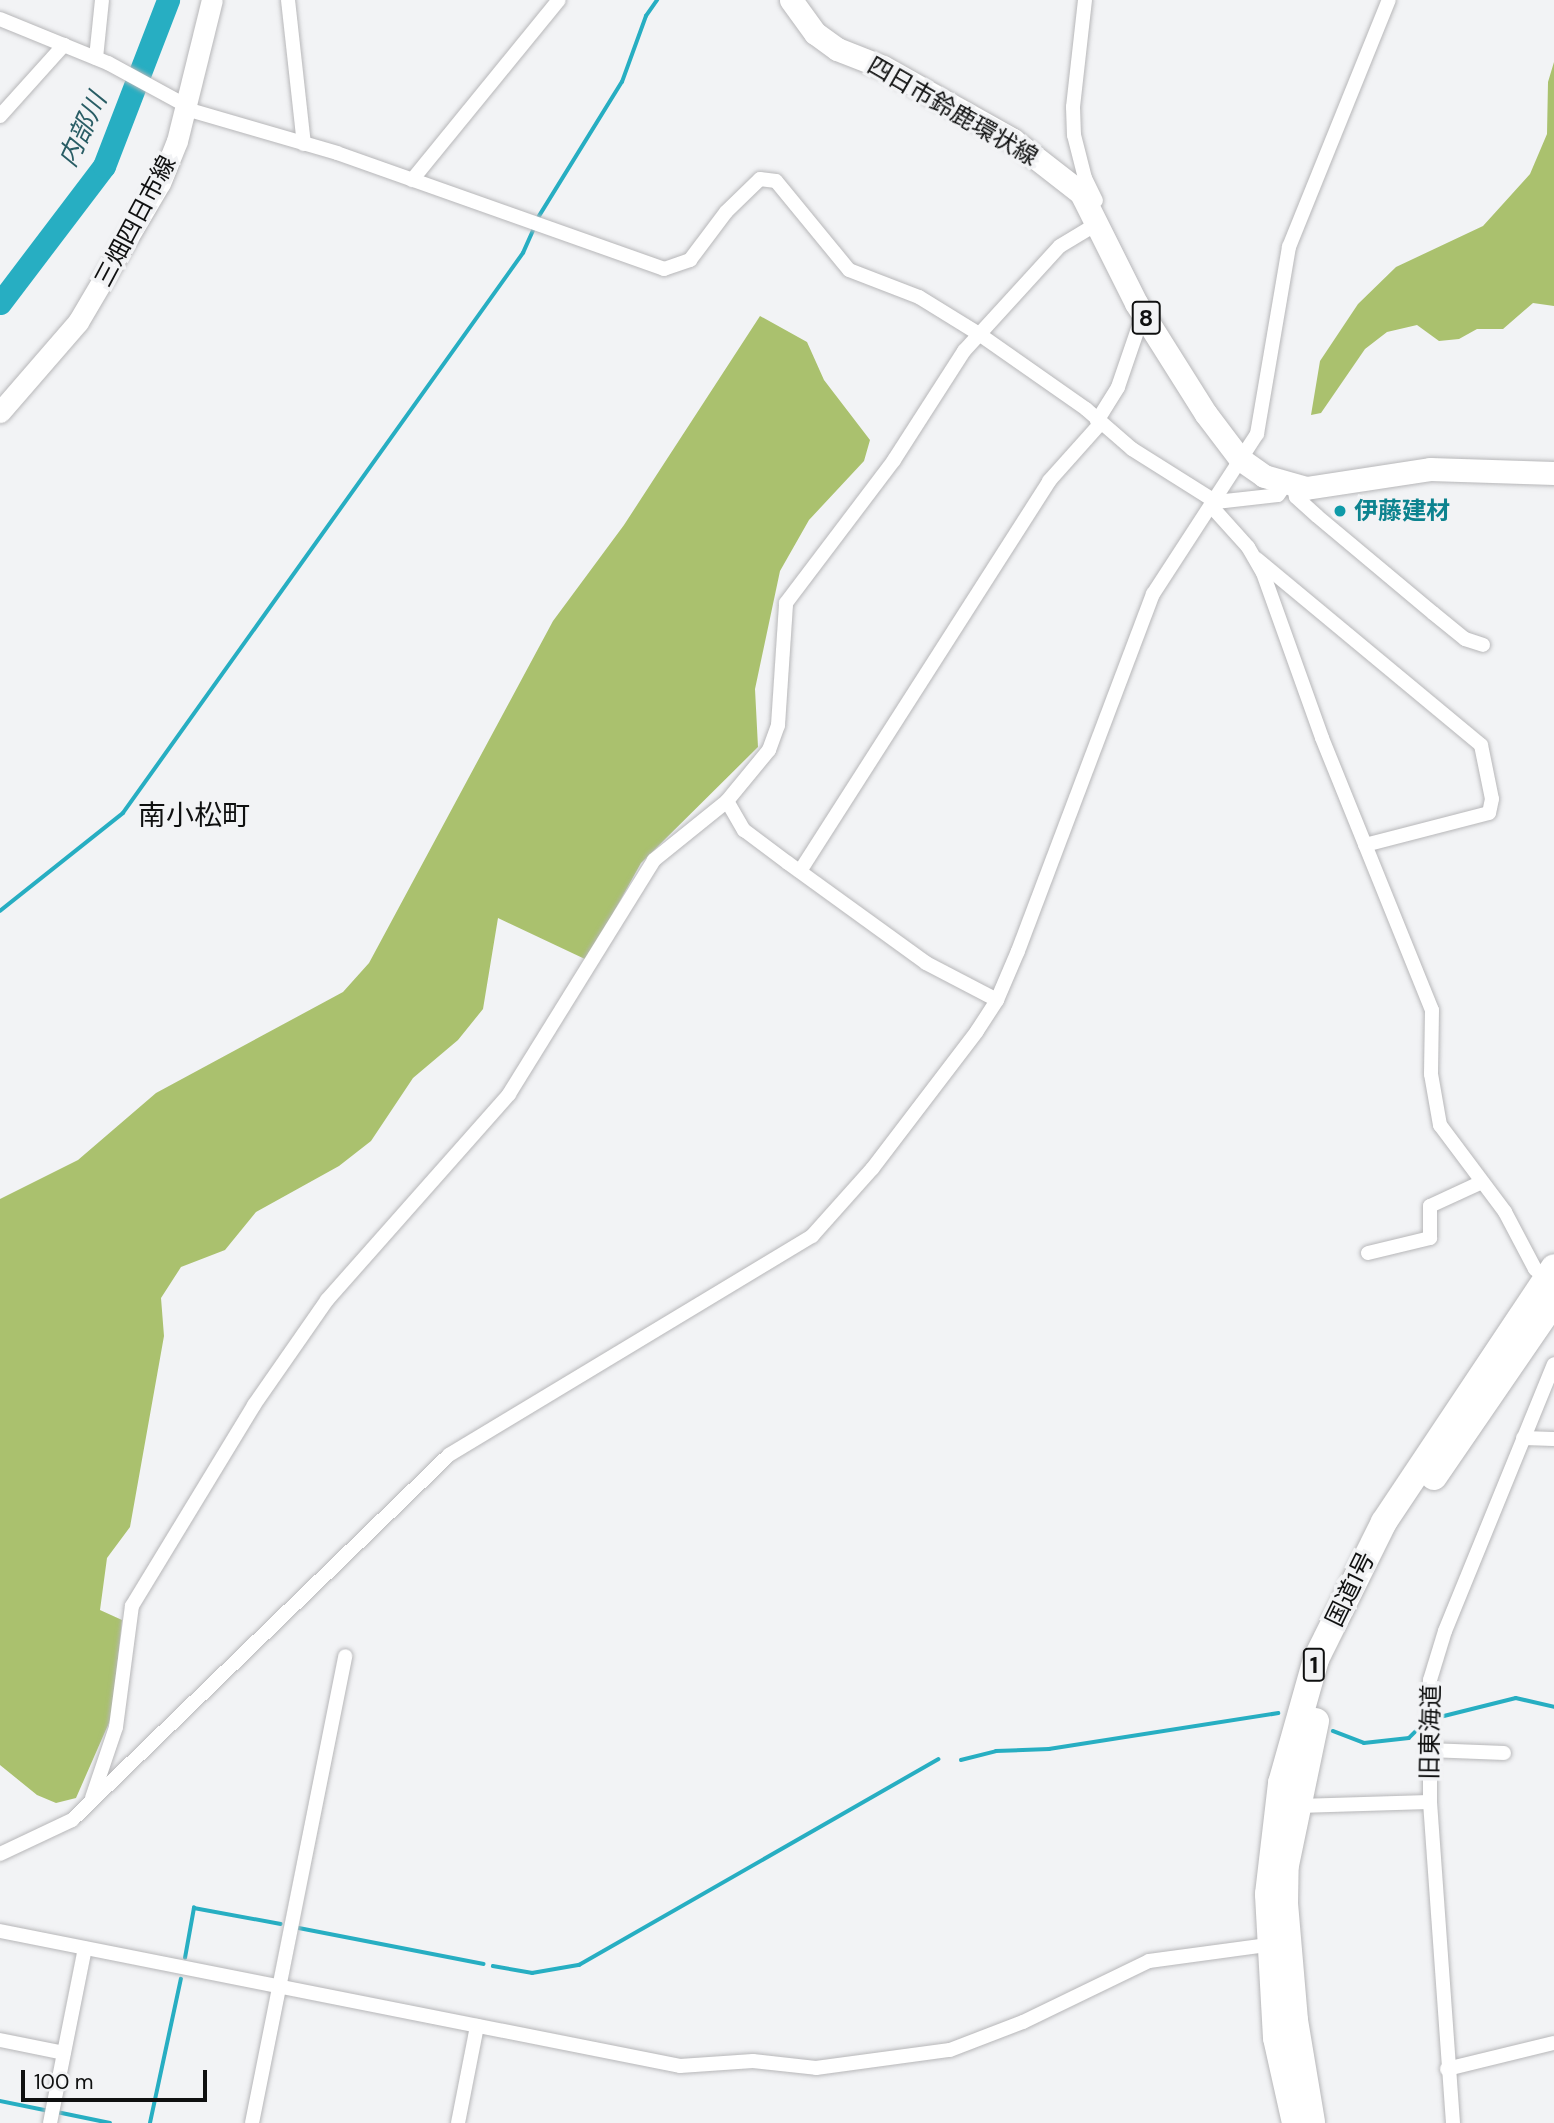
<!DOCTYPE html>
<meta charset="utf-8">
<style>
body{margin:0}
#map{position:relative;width:1554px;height:2123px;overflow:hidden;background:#f2f3f5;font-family:"DM Sans","Noto Sans JP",sans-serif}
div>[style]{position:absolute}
.forest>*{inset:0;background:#aac16e}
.stream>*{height:3.5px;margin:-1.75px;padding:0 1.75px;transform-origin:1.75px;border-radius:1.75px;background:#27aec2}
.river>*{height:23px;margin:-11.5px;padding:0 11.5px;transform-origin:11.5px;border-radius:11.5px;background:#27aec2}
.roads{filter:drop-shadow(0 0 2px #b7b7b9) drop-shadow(0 0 2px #b7b7b9)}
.street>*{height:14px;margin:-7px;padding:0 7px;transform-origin:7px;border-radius:7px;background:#fff}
.secondary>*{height:21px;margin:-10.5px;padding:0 10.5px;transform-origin:10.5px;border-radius:10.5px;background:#fff}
.primary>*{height:23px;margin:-11.5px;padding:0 11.5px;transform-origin:11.5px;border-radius:11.5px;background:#fff}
.highway>*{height:26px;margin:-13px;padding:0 13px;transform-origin:13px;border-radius:13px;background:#fff}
.dots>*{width:19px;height:19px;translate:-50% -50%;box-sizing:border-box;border:4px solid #f2f3f5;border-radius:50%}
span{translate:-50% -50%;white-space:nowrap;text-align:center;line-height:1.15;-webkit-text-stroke:7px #f2f3f5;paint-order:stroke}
.shield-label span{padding:2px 5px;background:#f2f3f5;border:2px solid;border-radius:5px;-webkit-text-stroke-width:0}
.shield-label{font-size:23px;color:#0f1010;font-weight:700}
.street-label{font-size:24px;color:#0f1010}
.culture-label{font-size:24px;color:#0d838f;font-weight:700}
.left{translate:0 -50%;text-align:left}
.water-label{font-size:26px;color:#295d65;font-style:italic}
.quarter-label{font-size:28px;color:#0f1010}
.scale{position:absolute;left:21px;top:2070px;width:186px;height:32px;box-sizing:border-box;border:4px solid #0f1010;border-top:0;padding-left:9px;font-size:21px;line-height:24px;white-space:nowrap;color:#0f1010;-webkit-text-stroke:5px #f2f3f5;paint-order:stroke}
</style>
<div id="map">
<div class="forest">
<div style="clip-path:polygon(1554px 62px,1554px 306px,1533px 303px,1503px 329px,1477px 329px,1459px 339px,1439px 341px,1417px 325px,1387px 332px,1365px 349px,1321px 413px,1311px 415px,1320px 361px,1358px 304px,1396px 267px,1483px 226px,1530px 174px,1547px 134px,1548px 82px)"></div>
<div style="clip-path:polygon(760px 316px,807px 342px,824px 380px,870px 440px,864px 461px,809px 520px,780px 571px,755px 689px,758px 747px,641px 863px,587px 960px,498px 918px,483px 1009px,458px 1040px,413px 1078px,371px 1141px,339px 1166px,256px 1212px,225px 1250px,181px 1267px,161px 1298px,164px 1336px,130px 1527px,107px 1558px,100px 1610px,122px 1620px,112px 1716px,76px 1798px,56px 1803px,37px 1795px,0 1765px,0 1199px,78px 1160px,156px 1093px,343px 992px,369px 963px,553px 621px,624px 525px)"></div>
</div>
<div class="stream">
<div style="left:536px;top:221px;width:163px;rotate:-58.3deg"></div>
<div style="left:622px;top:82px;width:70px;rotate:-70deg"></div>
<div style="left:646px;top:16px;width:19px;rotate:-55deg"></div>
<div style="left:0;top:911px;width:157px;rotate:-38.5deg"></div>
<div style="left:123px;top:813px;width:688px;rotate:-54.46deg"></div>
<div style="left:523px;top:253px;width:27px;rotate:-66deg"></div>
<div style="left:1436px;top:1718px;width:82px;rotate:-14deg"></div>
<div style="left:1516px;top:1698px;width:39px;rotate:13deg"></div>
<div style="left:1333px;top:1731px;width:33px;rotate:21deg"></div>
<div style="left:1364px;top:1743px;width:45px;rotate:-6.3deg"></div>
<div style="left:1409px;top:1738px;width:18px;rotate:-45deg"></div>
<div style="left:961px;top:1760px;width:36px;rotate:-14deg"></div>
<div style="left:996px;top:1751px;width:53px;rotate:-2.2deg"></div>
<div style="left:1049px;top:1749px;width:232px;rotate:-8.9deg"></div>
<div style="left:299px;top:1928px;width:188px;rotate:11deg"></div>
<div style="left:185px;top:1958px;width:51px;rotate:-79.8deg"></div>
<div style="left:194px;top:1908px;width:88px;rotate:10.4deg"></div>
<div style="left:493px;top:1966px;width:40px;rotate:10deg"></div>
<div style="left:532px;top:1973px;width:48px;rotate:-9.7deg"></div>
<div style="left:579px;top:1965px;width:414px;rotate:-29.8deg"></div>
<div style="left:0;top:2101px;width:50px;rotate:11.5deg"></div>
<div style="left:57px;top:2112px;width:54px;rotate:11.7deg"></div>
<div style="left:150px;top:2123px;width:147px;rotate:-77.9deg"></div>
</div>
<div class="river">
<div style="left:0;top:303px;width:172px;rotate:-52.8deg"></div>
<div style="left:104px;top:166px;width:178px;rotate:-68.9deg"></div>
</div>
<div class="roads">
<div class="street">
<div style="left:288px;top:0;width:145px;rotate:83.7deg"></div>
<div style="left:1085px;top:0;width:108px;rotate:96.4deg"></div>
<div style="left:1073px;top:107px;width:28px;rotate:88deg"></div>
<div style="left:1074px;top:135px;width:44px;rotate:75.7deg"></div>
<div style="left:1085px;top:178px;width:25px;rotate:64deg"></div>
<div style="left:0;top:19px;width:117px;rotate:22.2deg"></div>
<div style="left:108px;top:63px;width:90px;rotate:28.6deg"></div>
<div style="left:96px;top:58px;width:58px;rotate:-84.1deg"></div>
<div style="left:186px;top:109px;width:157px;rotate:16.2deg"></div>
<div style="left:337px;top:153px;width:347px;rotate:19.5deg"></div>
<div style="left:664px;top:269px;width:28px;rotate:-19deg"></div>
<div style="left:690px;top:260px;width:60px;rotate:-53.1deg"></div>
<div style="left:726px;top:212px;width:47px;rotate:-44.1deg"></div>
<div style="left:760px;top:179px;width:16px;rotate:7deg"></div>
<div style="left:776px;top:181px;width:115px;rotate:50.6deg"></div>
<div style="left:849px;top:270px;width:75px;rotate:21.1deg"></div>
<div style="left:919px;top:297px;width:70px;rotate:31.7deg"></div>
<div style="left:979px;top:334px;width:131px;rotate:35deg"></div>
<div style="left:1086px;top:409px;width:61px;rotate:41deg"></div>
<div style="left:1132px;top:449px;width:99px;rotate:32.2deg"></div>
<div style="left:1216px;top:502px;width:62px;rotate:-6.4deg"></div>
<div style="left:1278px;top:495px;width:12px;rotate:-55deg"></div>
<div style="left:0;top:116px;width:96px;rotate:-48deg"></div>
<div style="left:412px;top:180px;width:232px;rotate:-50.8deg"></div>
<div style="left:1097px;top:421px;width:40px;rotate:-58deg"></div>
<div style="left:1118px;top:387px;width:77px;rotate:-71.1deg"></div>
<div style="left:1294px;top:487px;width:10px;rotate:79deg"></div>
<div style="left:1296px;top:497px;width:28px;rotate:42deg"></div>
<div style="left:1317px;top:516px;width:151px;rotate:39.9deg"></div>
<div style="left:1433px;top:613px;width:41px;rotate:39.1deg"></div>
<div style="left:1465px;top:639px;width:19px;rotate:18deg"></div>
<div style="left:1212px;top:507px;width:54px;rotate:48deg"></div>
<div style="left:1248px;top:547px;width:30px;rotate:60deg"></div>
<div style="left:1263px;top:573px;width:175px;rotate:70.3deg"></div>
<div style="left:1322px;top:738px;width:293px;rotate:68deg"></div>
<div style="left:1432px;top:1010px;width:64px;rotate:90.9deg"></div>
<div style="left:1431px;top:1074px;width:52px;rotate:80deg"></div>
<div style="left:1440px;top:1125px;width:109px;rotate:53.2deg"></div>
<div style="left:1505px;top:1212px;width:64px;rotate:62.2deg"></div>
<div style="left:1535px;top:1269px;width:19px;rotate:39deg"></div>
<div style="left:1257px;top:559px;width:291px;rotate:39.7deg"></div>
<div style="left:1481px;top:745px;width:55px;rotate:78.5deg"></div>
<div style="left:1492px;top:799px;width:14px;rotate:102deg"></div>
<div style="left:1489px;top:813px;width:128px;rotate:165.5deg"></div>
<div style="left:727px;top:801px;width:34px;rotate:60deg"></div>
<div style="left:744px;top:830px;width:55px;rotate:36.9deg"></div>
<div style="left:788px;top:863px;width:170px;rotate:35.9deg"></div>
<div style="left:926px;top:963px;width:80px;rotate:27.5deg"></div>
<div style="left:800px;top:871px;width:463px;rotate:-57.4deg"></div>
<div style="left:1049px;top:481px;width:76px;rotate:-48.2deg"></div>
<div style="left:1368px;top:1253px;width:64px;rotate:-13.6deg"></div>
<div style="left:1430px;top:1238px;width:32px;rotate:-90deg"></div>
<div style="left:1430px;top:1206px;width:57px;rotate:-24.8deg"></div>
<div style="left:1523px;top:1438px;width:31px;rotate:2deg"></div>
<div style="left:1429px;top:1750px;width:75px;rotate:2.3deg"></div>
<div style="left:92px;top:1798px;width:75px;rotate:-71.3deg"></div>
<div style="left:116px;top:1727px;width:122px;rotate:-82.5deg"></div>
<div style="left:132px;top:1606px;width:235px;rotate:-58.7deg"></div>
<div style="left:254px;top:1405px;width:128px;rotate:-55.2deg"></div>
<div style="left:327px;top:1300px;width:275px;rotate:-48.5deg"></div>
<div style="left:509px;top:1094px;width:275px;rotate:-58.2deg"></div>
<div style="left:654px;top:860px;width:94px;rotate:-38.9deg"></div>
<div style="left:727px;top:801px;width:66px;rotate:-50.5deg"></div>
<div style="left:769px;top:750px;width:27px;rotate:-70deg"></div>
<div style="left:778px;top:725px;width:122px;rotate:-86.2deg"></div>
<div style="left:786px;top:603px;width:179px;rotate:-52.9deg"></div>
<div style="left:894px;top:460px;width:130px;rotate:-57.3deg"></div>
<div style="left:964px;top:351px;width:142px;rotate:-47.6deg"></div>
<div style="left:1060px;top:246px;width:47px;rotate:-31deg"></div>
<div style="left:1297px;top:1806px;width:133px;rotate:-1.7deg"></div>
<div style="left:0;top:1854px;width:80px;rotate:-25.3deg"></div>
<div style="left:72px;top:1820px;width:525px;rotate:-44.07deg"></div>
<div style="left:449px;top:1455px;width:424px;rotate:-31.1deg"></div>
<div style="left:812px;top:1236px;width:90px;rotate:-48.2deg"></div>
<div style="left:872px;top:1169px;width:173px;rotate:-52.7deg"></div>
<div style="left:977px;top:1031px;width:37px;rotate:-57deg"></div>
<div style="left:997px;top:1000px;width:53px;rotate:-66.8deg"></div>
<div style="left:1018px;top:951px;width:382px;rotate:-69.3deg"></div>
<div style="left:1153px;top:594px;width:191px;rotate:-57deg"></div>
<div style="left:1257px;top:434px;width:190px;rotate:-80.3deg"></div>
<div style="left:1289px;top:247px;width:266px;rotate:-68deg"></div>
<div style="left:0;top:1931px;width:693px;rotate:11.23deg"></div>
<div style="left:680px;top:2066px;width:73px;rotate:-3.9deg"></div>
<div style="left:753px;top:2061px;width:63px;rotate:6.3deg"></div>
<div style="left:816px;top:2068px;width:135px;rotate:-7.7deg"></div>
<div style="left:950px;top:2050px;width:78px;rotate:-21deg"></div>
<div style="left:1023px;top:2022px;width:140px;rotate:-25.8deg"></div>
<div style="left:1149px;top:1961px;width:120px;rotate:-7.7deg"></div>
<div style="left:0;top:2040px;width:65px;rotate:11.5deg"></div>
<div style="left:1447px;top:2069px;width:110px;rotate:-13.7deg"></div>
<div style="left:50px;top:2123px;width:178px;rotate:-78.7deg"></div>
<div style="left:252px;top:2123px;width:476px;rotate:-78.7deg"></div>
<div style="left:458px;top:2123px;width:99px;rotate:-78.9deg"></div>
<div style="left:1453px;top:2123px;width:322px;rotate:-94.1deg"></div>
<div style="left:1430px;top:1802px;width:122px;rotate:-90deg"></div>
<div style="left:1430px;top:1680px;width:51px;rotate:-73deg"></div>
<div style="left:1445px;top:1631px;width:288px;rotate:-67.8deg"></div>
</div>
<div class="secondary">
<div style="left:0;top:412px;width:119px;rotate:-49.1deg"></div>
<div style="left:78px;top:322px;width:161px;rotate:-59.5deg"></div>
<div style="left:160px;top:183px;width:45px;rotate:-68deg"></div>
<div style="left:177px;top:141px;width:145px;rotate:-76.1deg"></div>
</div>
<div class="primary">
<div style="left:791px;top:0;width:41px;rotate:54deg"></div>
<div style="left:815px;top:33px;width:27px;rotate:36deg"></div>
<div style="left:837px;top:49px;width:49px;rotate:21.4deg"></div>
<div style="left:883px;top:67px;width:149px;rotate:29.3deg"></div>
<div style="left:1013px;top:140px;width:86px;rotate:37.9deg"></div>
<div style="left:1081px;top:193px;width:123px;rotate:63.4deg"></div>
<div style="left:1136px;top:303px;width:131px;rotate:57.8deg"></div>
<div style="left:1206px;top:414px;width:56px;rotate:52.9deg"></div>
<div style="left:1240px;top:459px;width:29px;rotate:35deg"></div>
<div style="left:1264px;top:476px;width:44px;rotate:15.9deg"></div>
<div style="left:1306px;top:488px;width:125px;rotate:-8.7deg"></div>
<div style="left:1430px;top:469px;width:124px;rotate:1.8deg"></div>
</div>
<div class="highway">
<div style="left:1434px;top:1477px;width:212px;rotate:-55.6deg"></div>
<div style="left:1312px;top:2122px;width:103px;rotate:-99.5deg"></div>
<div style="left:1295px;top:2020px;width:116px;rotate:-94.9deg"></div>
<div style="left:1285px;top:1904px;width:39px;rotate:-89deg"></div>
<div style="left:1286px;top:1865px;width:147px;rotate:-78.2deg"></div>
<div style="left:1295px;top:2123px;width:87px;rotate:-102.6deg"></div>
<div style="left:1276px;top:2038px;width:144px;rotate:-93.2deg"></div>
<div style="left:1268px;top:1894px;width:112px;rotate:-83.3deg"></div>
<div style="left:1281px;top:1783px;width:129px;rotate:-74.2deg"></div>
<div style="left:1316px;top:1659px;width:153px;rotate:-63.6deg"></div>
<div style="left:1384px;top:1522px;width:306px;rotate:-56.3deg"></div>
</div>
</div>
<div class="dots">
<div style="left:1340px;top:511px;background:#0f9aa8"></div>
</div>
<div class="shield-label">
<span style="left:1146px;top:318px">8</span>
<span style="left:1314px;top:1665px">1</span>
</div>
<div class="street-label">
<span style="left:953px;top:111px;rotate:30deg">四日市鈴鹿環状線</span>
<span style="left:135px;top:221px;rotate:-62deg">三畑四日市線</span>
<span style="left:1350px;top:1589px;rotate:-64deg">国道1号</span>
<span style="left:1430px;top:1732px;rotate:-89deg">旧東海道</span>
</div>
<div class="culture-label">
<span class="left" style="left:1354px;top:511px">伊藤建材</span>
</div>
<div class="water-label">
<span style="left:83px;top:130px;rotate:-65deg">内部川</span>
</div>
<div class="quarter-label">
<span style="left:194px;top:816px">南小松町</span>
</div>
<div class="scale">100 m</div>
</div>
